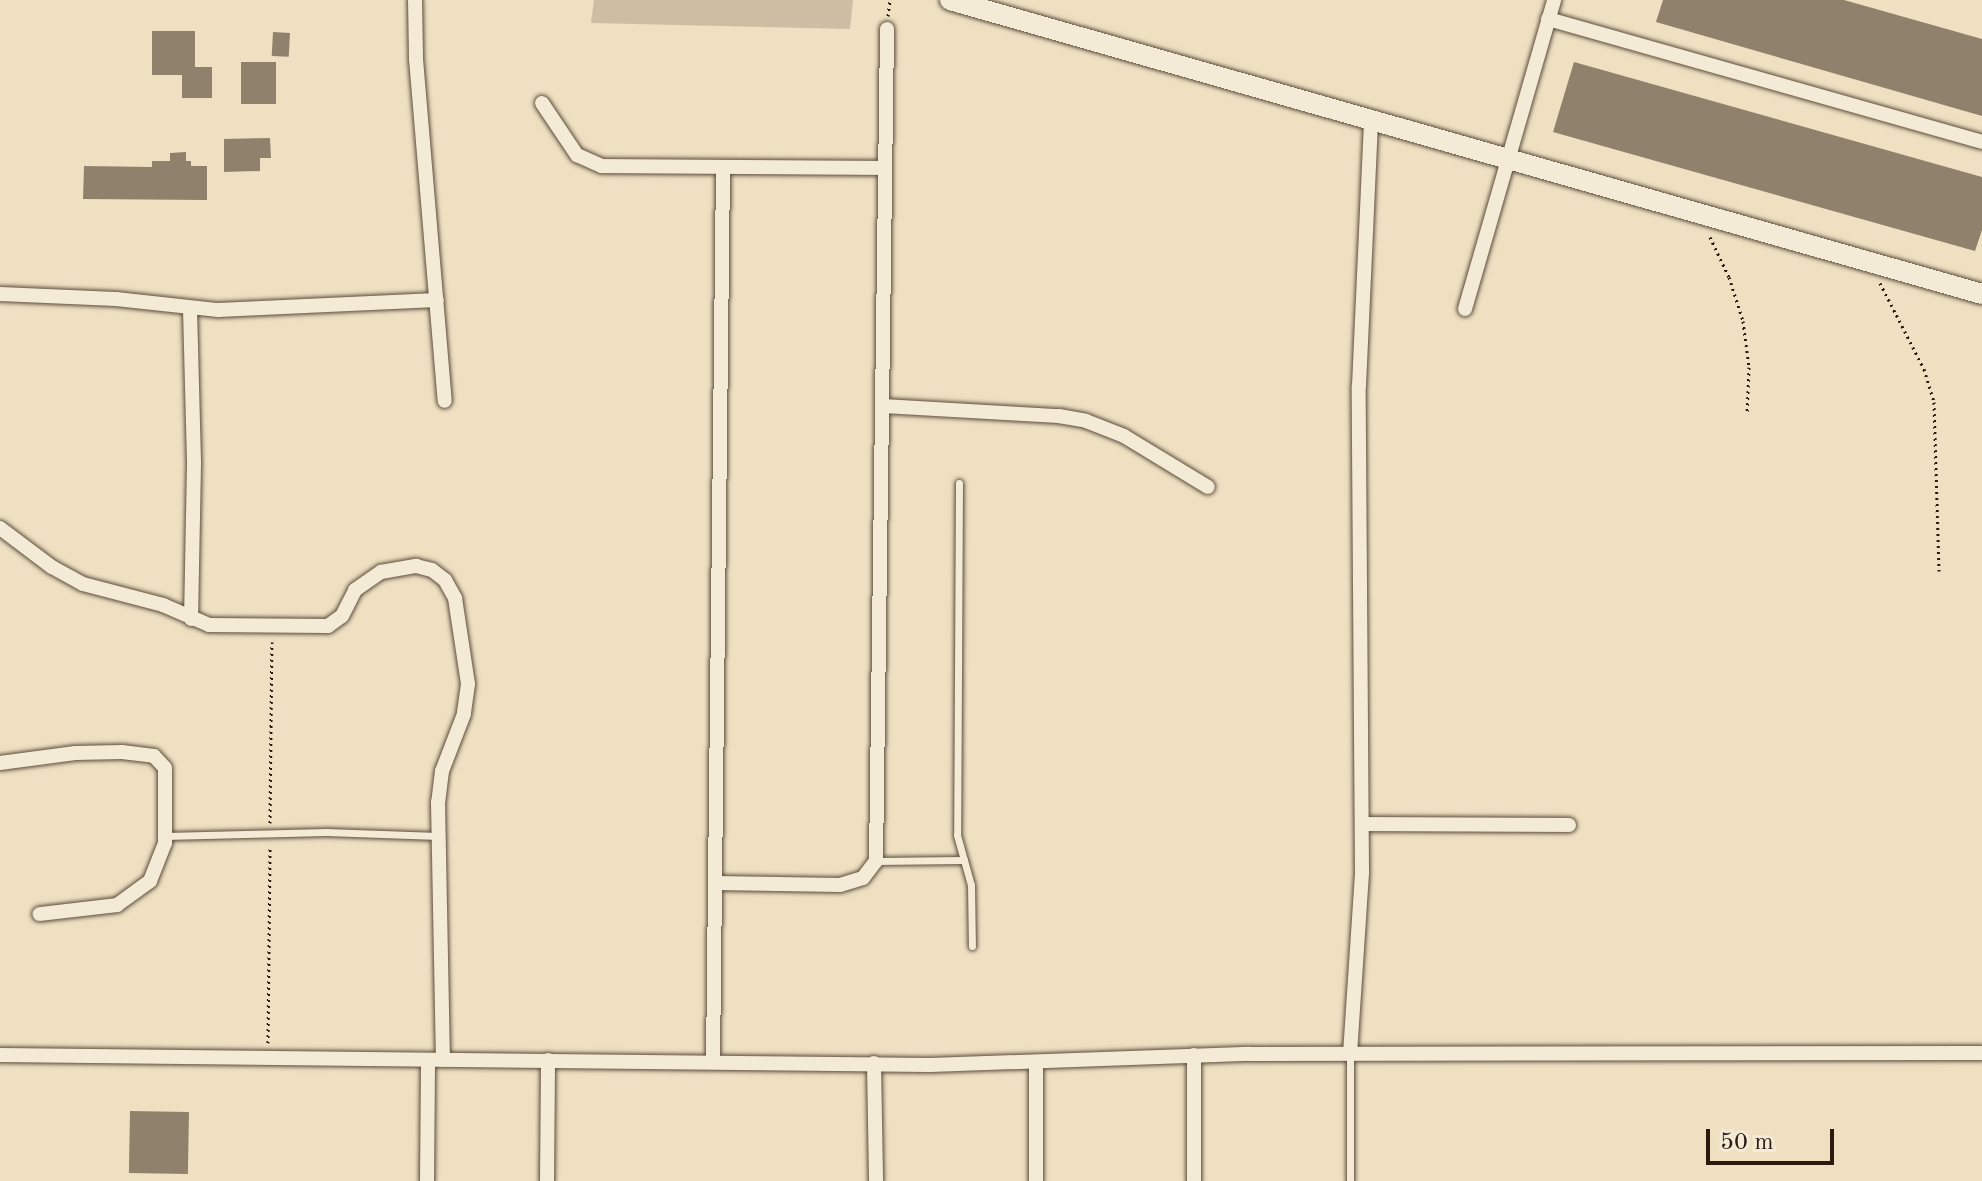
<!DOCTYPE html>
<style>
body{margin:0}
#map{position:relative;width:1982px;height:1181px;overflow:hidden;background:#eee0c1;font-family:"Old Standard TT",serif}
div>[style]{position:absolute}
.green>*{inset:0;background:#cdbea3}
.building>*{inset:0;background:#90816c;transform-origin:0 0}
.path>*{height:3px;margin-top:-1.5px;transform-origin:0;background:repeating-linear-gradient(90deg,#2a1a10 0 2px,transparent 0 6px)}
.roads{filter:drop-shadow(0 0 2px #5b4c3c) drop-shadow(0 0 2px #5b4c3c)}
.lane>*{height:7px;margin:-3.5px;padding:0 3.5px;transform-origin:3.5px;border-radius:3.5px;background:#f4ebd7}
.street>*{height:14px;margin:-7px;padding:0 7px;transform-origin:7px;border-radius:7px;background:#f4ebd7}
.secondary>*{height:20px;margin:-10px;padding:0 10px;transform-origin:10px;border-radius:10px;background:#f4ebd7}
span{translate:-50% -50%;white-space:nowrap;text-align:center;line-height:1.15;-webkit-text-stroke:6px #f4ebd7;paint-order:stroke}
.scale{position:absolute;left:1706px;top:1129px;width:128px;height:36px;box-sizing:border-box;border:4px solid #2a1a10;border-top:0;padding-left:10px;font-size:24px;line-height:28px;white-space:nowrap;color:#2a1a10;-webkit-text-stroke:6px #f4ebd7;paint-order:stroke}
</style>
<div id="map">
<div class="green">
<div style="clip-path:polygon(594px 0,853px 0,850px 29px,591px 23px)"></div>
</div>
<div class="building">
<div style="clip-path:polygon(1663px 0,1844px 0,1982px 39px,1982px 116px,1656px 22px)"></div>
<div style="clip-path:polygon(152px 31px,195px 31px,195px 67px,212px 67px,212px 98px,182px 98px,182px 75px,152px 75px)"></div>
<div style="left:273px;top:32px;width:17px;height:24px;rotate:3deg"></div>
<div style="left:241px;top:62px;width:35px;height:42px"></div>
<div style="clip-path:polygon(1574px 62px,1982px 177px,1982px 230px,1975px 251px,1553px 132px)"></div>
<div style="clip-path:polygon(270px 138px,271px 158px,260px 158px,260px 171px,224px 172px,224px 139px)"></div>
<div style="clip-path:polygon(186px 152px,186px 161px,191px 161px,191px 166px,207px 166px,207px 200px,83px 199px,84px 166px,152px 167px,152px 161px,170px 161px,170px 153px)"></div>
<div style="left:130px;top:1111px;width:59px;height:62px;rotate:1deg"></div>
</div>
<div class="path">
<div style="left:888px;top:16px;width:16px;rotate:-83deg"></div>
<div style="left:1710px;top:237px;width:44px;rotate:64.6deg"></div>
<div style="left:1729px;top:277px;width:46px;rotate:72.3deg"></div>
<div style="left:1743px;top:321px;width:46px;rotate:82.6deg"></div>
<div style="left:1749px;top:367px;width:47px;rotate:92.4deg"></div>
<div style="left:1880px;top:283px;width:97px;rotate:62.9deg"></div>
<div style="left:1924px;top:369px;width:34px;rotate:73deg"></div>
<div style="left:1934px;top:402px;width:169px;rotate:88.3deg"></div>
<div style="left:270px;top:823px;width:181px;rotate:-89.4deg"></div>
<div style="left:268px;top:1043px;width:197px;rotate:-89.4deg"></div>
</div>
<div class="roads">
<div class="lane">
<div style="left:959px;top:483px;width:352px;rotate:90.3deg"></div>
<div style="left:957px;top:835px;width:52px;rotate:74.4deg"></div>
<div style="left:971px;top:885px;width:61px;rotate:89.1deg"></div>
<div style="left:165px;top:836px;width:161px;rotate:-1.4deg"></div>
<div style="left:326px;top:832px;width:112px;rotate:2deg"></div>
<div style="left:876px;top:861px;width:88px;rotate:-0.7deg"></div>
<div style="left:1350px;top:1054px;width:127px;rotate:90deg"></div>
</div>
<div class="street">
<div style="left:415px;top:0;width:59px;rotate:89deg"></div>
<div style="left:416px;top:59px;width:343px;rotate:85.2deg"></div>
<div style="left:1548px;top:19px;width:451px;rotate:15.8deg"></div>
<div style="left:542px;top:103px;width:63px;rotate:56.1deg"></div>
<div style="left:577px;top:155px;width:27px;rotate:24deg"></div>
<div style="left:602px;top:166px;width:283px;rotate:0.4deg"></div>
<div style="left:0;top:294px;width:116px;rotate:2.5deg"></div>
<div style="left:116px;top:299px;width:103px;rotate:6.2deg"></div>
<div style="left:218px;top:310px;width:219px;rotate:-2.6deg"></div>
<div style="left:190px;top:309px;width:155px;rotate:88.5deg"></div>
<div style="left:194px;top:464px;width:155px;rotate:91.1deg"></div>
<div style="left:1465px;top:309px;width:322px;rotate:-73.9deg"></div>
<div style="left:883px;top:406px;width:176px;rotate:3.3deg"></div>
<div style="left:1059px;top:416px;width:27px;rotate:10deg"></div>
<div style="left:1086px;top:421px;width:41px;rotate:21.5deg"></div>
<div style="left:1124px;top:436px;width:98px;rotate:31.3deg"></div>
<div style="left:0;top:528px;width:65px;rotate:36.9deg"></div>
<div style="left:52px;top:567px;width:35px;rotate:29deg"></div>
<div style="left:83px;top:584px;width:83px;rotate:14.7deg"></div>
<div style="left:163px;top:605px;width:50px;rotate:23.5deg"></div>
<div style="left:209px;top:625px;width:119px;rotate:0.5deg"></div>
<div style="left:328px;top:626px;width:17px;rotate:-36deg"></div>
<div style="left:342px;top:616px;width:29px;rotate:-63deg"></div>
<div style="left:355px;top:590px;width:32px;rotate:-35deg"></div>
<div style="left:381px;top:572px;width:36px;rotate:-10deg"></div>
<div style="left:416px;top:566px;width:16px;rotate:14deg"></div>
<div style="left:432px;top:570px;width:16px;rotate:38deg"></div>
<div style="left:445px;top:580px;width:21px;rotate:61deg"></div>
<div style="left:455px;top:598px;width:87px;rotate:81.4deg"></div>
<div style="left:468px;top:684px;width:30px;rotate:98deg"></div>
<div style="left:464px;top:714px;width:61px;rotate:111.1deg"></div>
<div style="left:442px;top:771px;width:31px;rotate:97deg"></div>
<div style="left:438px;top:802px;width:258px;rotate:88.9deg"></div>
<div style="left:0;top:763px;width:76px;rotate:-7.6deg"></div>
<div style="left:75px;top:753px;width:47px;rotate:-1.2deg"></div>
<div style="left:122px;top:752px;width:32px;rotate:7deg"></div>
<div style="left:154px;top:756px;width:16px;rotate:47deg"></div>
<div style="left:165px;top:768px;width:75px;rotate:90deg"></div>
<div style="left:165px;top:843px;width:41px;rotate:111.5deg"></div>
<div style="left:150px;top:881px;width:41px;rotate:144deg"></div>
<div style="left:117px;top:905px;width:78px;rotate:173.3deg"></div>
<div style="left:1362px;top:824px;width:207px;rotate:0.3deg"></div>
<div style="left:715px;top:883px;width:125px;rotate:0.9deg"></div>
<div style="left:840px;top:885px;width:24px;rotate:-17deg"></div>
<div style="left:863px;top:878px;width:21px;rotate:-53deg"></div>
<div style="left:876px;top:861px;width:832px;rotate:-89.24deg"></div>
<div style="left:1350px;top:1054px;width:182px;rotate:-86.2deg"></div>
<div style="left:1362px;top:872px;width:486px;rotate:-90.4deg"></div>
<div style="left:1359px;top:386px;width:266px;rotate:-87.4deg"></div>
<div style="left:0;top:1055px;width:930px;rotate:0.62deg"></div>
<div style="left:930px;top:1065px;width:320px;rotate:-2deg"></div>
<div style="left:1250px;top:1054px;width:732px;rotate:-0.08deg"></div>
<div style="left:1194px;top:1055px;width:126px;rotate:90deg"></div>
<div style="left:713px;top:1062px;width:895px;rotate:-89.36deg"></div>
<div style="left:874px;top:1063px;width:118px;rotate:89deg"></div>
<div style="left:427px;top:1181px;width:121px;rotate:-89.5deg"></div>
<div style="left:547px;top:1181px;width:121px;rotate:-89.5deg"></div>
<div style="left:1036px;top:1181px;width:118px;rotate:-90deg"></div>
</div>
<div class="secondary">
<div style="left:950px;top:0;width:1073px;rotate:15.9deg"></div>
</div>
</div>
<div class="scale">50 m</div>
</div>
